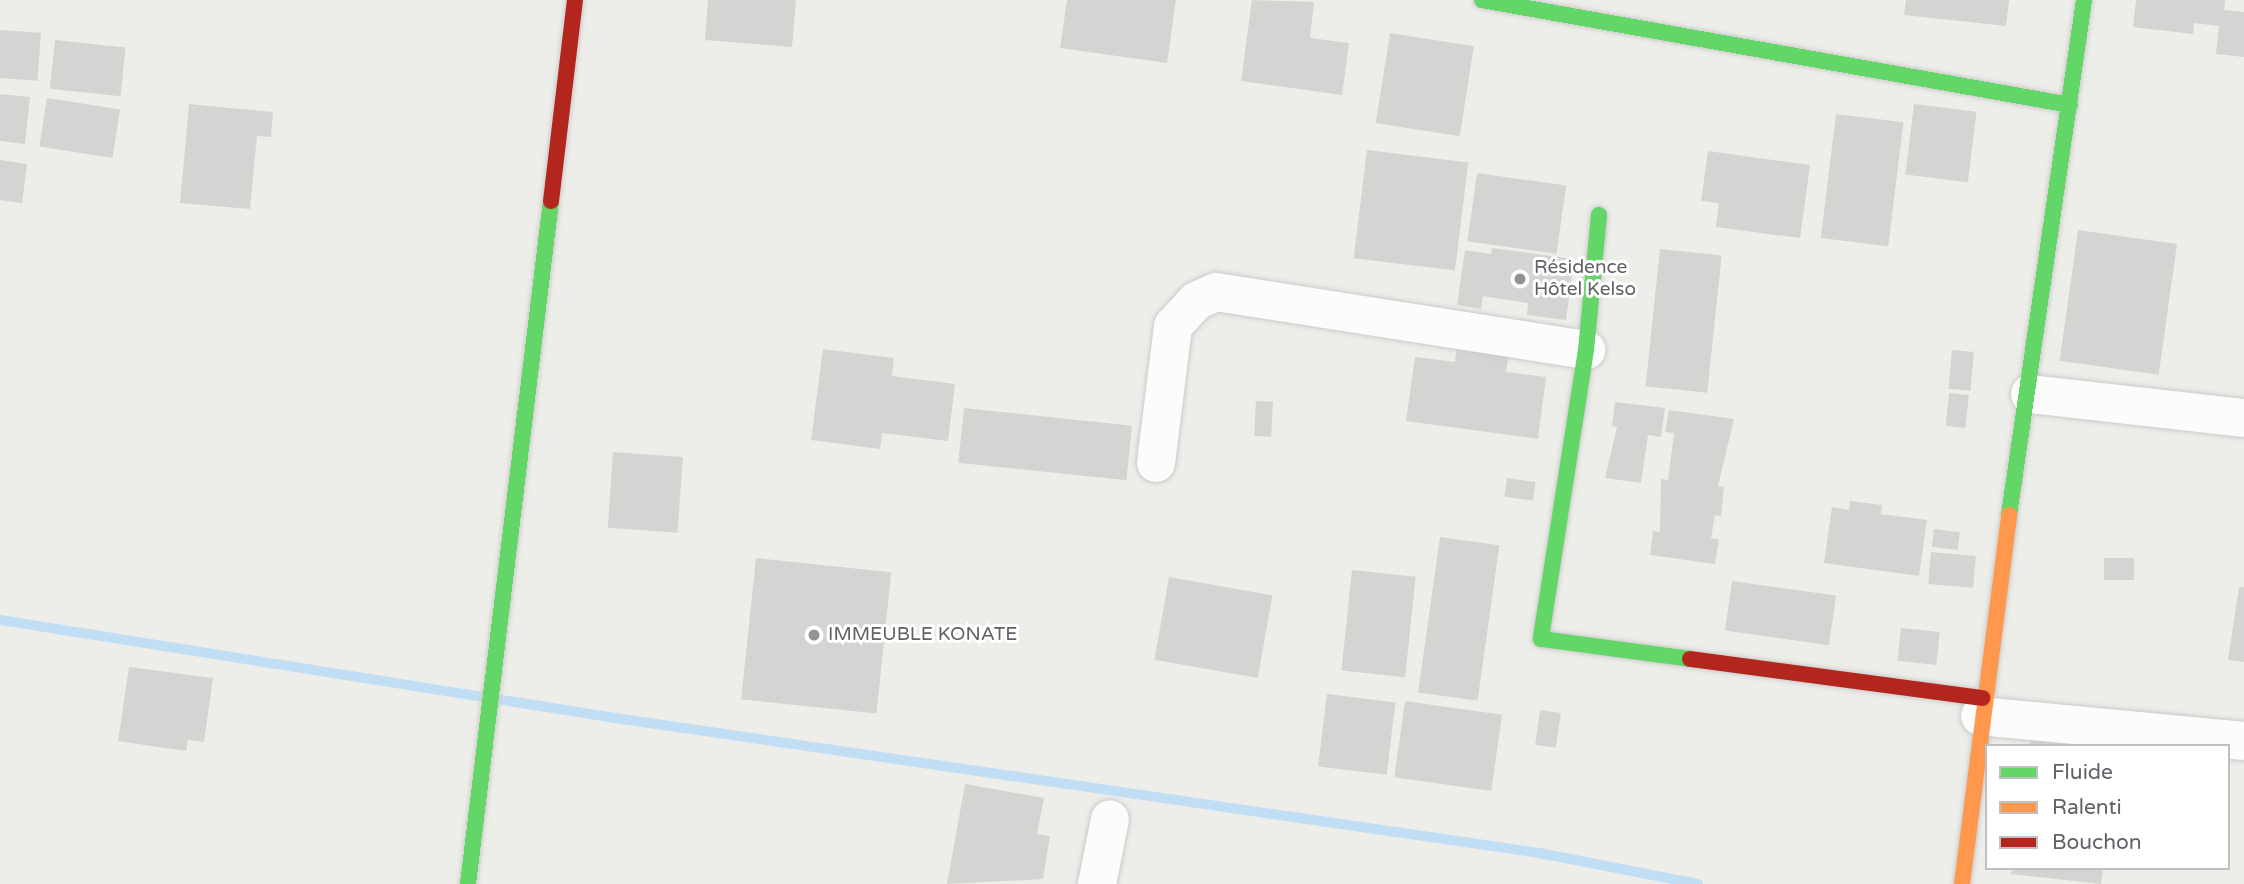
<!DOCTYPE html>
<meta charset="utf-8">
<style>
body{margin:0}
#map{position:relative;width:2244px;height:884px;overflow:hidden;background:#edede9;font-family:"Varela Round",sans-serif}
div>[style]{position:absolute}
.stream>*{height:10px;margin:-5px;padding:0 5px;transform-origin:5px;border-radius:5px;background:#c2def4}
.building>*{inset:0;background:#d4d4d2;transform-origin:0 0}
.roads{filter:drop-shadow(0 0 2px #cbcbca) drop-shadow(0 0 2px #cbcbca)}
.street>*{height:38px;margin:-19px;padding:0 19px;transform-origin:19px;border-radius:19px;background:#fcfcfc}
.fast>*{height:16px;margin:-8px;padding:0 8px;transform-origin:8px;border-radius:8px;background:#63d668}
.slow>*{height:16px;margin:-8px;padding:0 8px;transform-origin:8px;border-radius:8px;background:#ff974d}
.jam>*{height:16px;margin:-8px;padding:0 8px;transform-origin:8px;border-radius:8px;background:#b3261e}
.dots>*{width:19px;height:19px;translate:-50% -50%;box-sizing:border-box;border:4px solid #fff;border-radius:50%}
span{translate:-50% -50%;white-space:nowrap;text-align:center;line-height:1.15;-webkit-text-stroke:6px #fff;paint-order:stroke}
.poi-label{font-size:19px;color:#5f6266}
.left{translate:0 -50%;text-align:left}
.legend{position:absolute;left:1985px;top:744px;width:245px;height:126px;box-sizing:border-box;background:#fff;border:2px solid #bfc0c2;margin:0;padding:9px 12px;list-style:none;font-size:21px;color:#5f6266}
.legend li{display:flex;align-items:center;gap:14px;height:35px}
.legend b{width:35px;border:2px solid #bfc0c2}
</style>
<div id="map">
<div class="stream">
<div style="left:0;top:620px;width:623px;rotate:9.05deg"></div>
<div style="left:615px;top:718px;width:934px;rotate:8.31deg"></div>
<div style="left:1539px;top:853px;width:162px;rotate:11deg"></div>
</div>
<div class="building">
<div style="clip-path:polygon(708px 0,796px 0,792px 47px,705px 40px)"></div>
<div style="clip-path:polygon(1067px 0,1176px 0,1167px 63px,1060px 48px)"></div>
<div style="clip-path:polygon(1252px 0,1314px 2px,1310px 38px,1349px 43px,1342px 95px,1241px 81px)"></div>
<div style="clip-path:polygon(1906px 0,2009px 0,2006px 26px,1904px 15px)"></div>
<div style="clip-path:polygon(2136px 0,2225px 0,2224px 10px,2244px 12px,2244px 57px,2216px 54px,2219px 26px,2194px 23px,2193px 34px,2133px 27px)"></div>
<div style="left:0;top:30px;width:41px;height:48px;rotate:4deg"></div>
<div style="left:1390px;top:33px;width:85px;height:91px;rotate:9deg"></div>
<div style="left:55px;top:40px;width:71px;height:49px;rotate:6deg"></div>
<div style="clip-path:polygon(0 94px,30px 97px,25px 144px,0 141px)"></div>
<div style="left:47px;top:98px;width:74px;height:49px;rotate:9deg"></div>
<div style="clip-path:polygon(189px 104px,273px 112px,271px 137px,257px 136px,250px 209px,180px 203px)"></div>
<div style="left:1914px;top:104px;width:63px;height:71px;rotate:7deg"></div>
<div style="left:1836px;top:114px;width:68px;height:125px;rotate:7deg"></div>
<div style="left:1367px;top:150px;width:102px;height:109px;rotate:7deg"></div>
<div style="clip-path:polygon(1708px 151px,1810px 165px,1800px 238px,1716px 227px,1719px 203px,1701px 201px)"></div>
<div style="clip-path:polygon(0 160px,27px 164px,22px 203px,0 200px)"></div>
<div style="left:1477px;top:173px;width:90px;height:69px;rotate:8deg"></div>
<div style="left:2078px;top:230px;width:100px;height:132px;rotate:8deg"></div>
<div style="clip-path:polygon(1492px 248px,1574px 259px,1566px 320px,1527px 315px,1528px 303px,1483px 296px,1481px 309px,1457px 305px,1465px 250px,1491px 254px)"></div>
<div style="left:1660px;top:249px;width:62px;height:138px;rotate:6deg"></div>
<div style="clip-path:polygon(1457px 346px,1509px 353px,1506px 372px,1546px 377px,1538px 439px,1406px 421px,1415px 357px,1455px 362px)"></div>
<div style="clip-path:polygon(823px 349px,894px 358px,892px 376px,955px 384px,948px 441px,882px 433px,880px 449px,811px 440px)"></div>
<div style="left:1952px;top:350px;width:22px;height:39px;rotate:5deg"></div>
<div style="left:1949px;top:393px;width:20px;height:33px;rotate:6deg"></div>
<div style="left:1256px;top:401px;width:17px;height:35px;rotate:3deg"></div>
<div style="clip-path:polygon(1615px 402px,1665px 408px,1661px 437px,1648px 435px,1641px 483px,1605px 478px,1617px 427px,1612px 426px)"></div>
<div style="left:964px;top:408px;width:169px;height:55px;rotate:6deg"></div>
<div style="clip-path:polygon(1669px 410px,1734px 419px,1718px 486px,1724px 487px,1721px 516px,1715px 515px,1711px 538px,1719px 539px,1715px 564px,1650px 555px,1653px 531px,1660px 532px,1661px 479px,1668px 480px,1674px 433px,1665px 432px)"></div>
<div style="left:613px;top:452px;width:70px;height:76px;rotate:4deg"></div>
<div style="left:1507px;top:478px;width:29px;height:19px;rotate:8deg"></div>
<div style="clip-path:polygon(1850px 501px,1882px 505px,1881px 514px,1927px 520px,1919px 576px,1824px 563px,1832px 507px,1849px 510px)"></div>
<div style="left:1934px;top:529px;width:26px;height:18px;rotate:7deg"></div>
<div style="left:1440px;top:537px;width:60px;height:157px;rotate:8deg"></div>
<div style="left:1931px;top:552px;width:45px;height:32px;rotate:5deg"></div>
<div style="left:756px;top:558px;width:136px;height:142px;rotate:6deg"></div>
<div style="left:2104px;top:558px;width:30px;height:22px"></div>
<div style="left:1352px;top:570px;width:64px;height:101px;rotate:6deg"></div>
<div style="left:1169px;top:577px;width:105px;height:84px;rotate:10deg"></div>
<div style="left:1732px;top:581px;width:105px;height:50px;rotate:8deg"></div>
<div style="clip-path:polygon(2239px 587px,2244px 587px,2244px 662px,2228px 660px)"></div>
<div style="left:1901px;top:628px;width:39px;height:33px;rotate:6deg"></div>
<div style="clip-path:polygon(129px 667px,213px 678px,204px 742px,188px 740px,186px 751px,118px 741px)"></div>
<div style="left:1327px;top:694px;width:69px;height:73px;rotate:7deg"></div>
<div style="left:1405px;top:701px;width:98px;height:77px;rotate:8deg"></div>
<div style="left:1540px;top:710px;width:21px;height:35px;rotate:8deg"></div>
<div style="clip-path:polygon(2032px 732px,2115px 746px,2030px 746px)"></div>
<div style="clip-path:polygon(965px 784px,1044px 798px,1037px 834px,1050px 836px,1043px 879px,947px 884px)"></div>
<div style="clip-path:polygon(2012px 868px,2103px 868px,2101px 884px,2011px 874px)"></div>
</div>
<div class="roads">
<div class="street">
<div style="left:2030px;top:394px;width:215px;rotate:6.4deg"></div>
<div style="left:1156px;top:463px;width:138px;rotate:-82.9deg"></div>
<div style="left:1173px;top:326px;width:34px;rotate:-47deg"></div>
<div style="left:1196px;top:301px;width:22px;rotate:-24deg"></div>
<div style="left:1216px;top:292px;width:375px;rotate:8.9deg"></div>
<div style="left:1980px;top:716px;width:265px;rotate:5.4deg"></div>
<div style="left:1097px;top:884px;width:66px;rotate:-78.7deg"></div>
</div>
<div class="fast">
<div style="left:1482px;top:0;width:597px;rotate:10.12deg"></div>
<div style="left:1599px;top:215px;width:136px;rotate:95.5deg"></div>
<div style="left:1586px;top:350px;width:292px;rotate:98.9deg"></div>
<div style="left:1541px;top:639px;width:150px;rotate:7.6deg"></div>
<div style="left:2009px;top:515px;width:520px;rotate:-81.71deg"></div>
<div style="left:468px;top:884px;width:688px;rotate:-83.07deg"></div>
</div>
<div class="slow">
<div style="left:1962px;top:884px;width:372px;rotate:-82.7deg"></div>
</div>
<div class="jam">
<div style="left:551px;top:201px;width:202px;rotate:-83.2deg"></div>
<div style="left:1690px;top:659px;width:295px;rotate:7.6deg"></div>
</div>
</div>
<div class="dots">
<div style="left:1520px;top:279px;background:#919394"></div>
<div style="left:814px;top:635px;background:#919394"></div>
</div>
<div class="poi-label">
<span class="left" style="left:1534px;top:279px">Résidence<br>Hôtel Kelso</span>
<span class="left" style="left:828px;top:635px">IMMEUBLE KONATE</span>
</div>
<ul class="legend">
<li><b style="height:9px;background:#63d668"></b>Fluide</li>
<li><b style="height:9px;background:#ff974d"></b>Ralenti</li>
<li><b style="height:9px;background:#b3261e"></b>Bouchon</li>
</ul>
</div>
